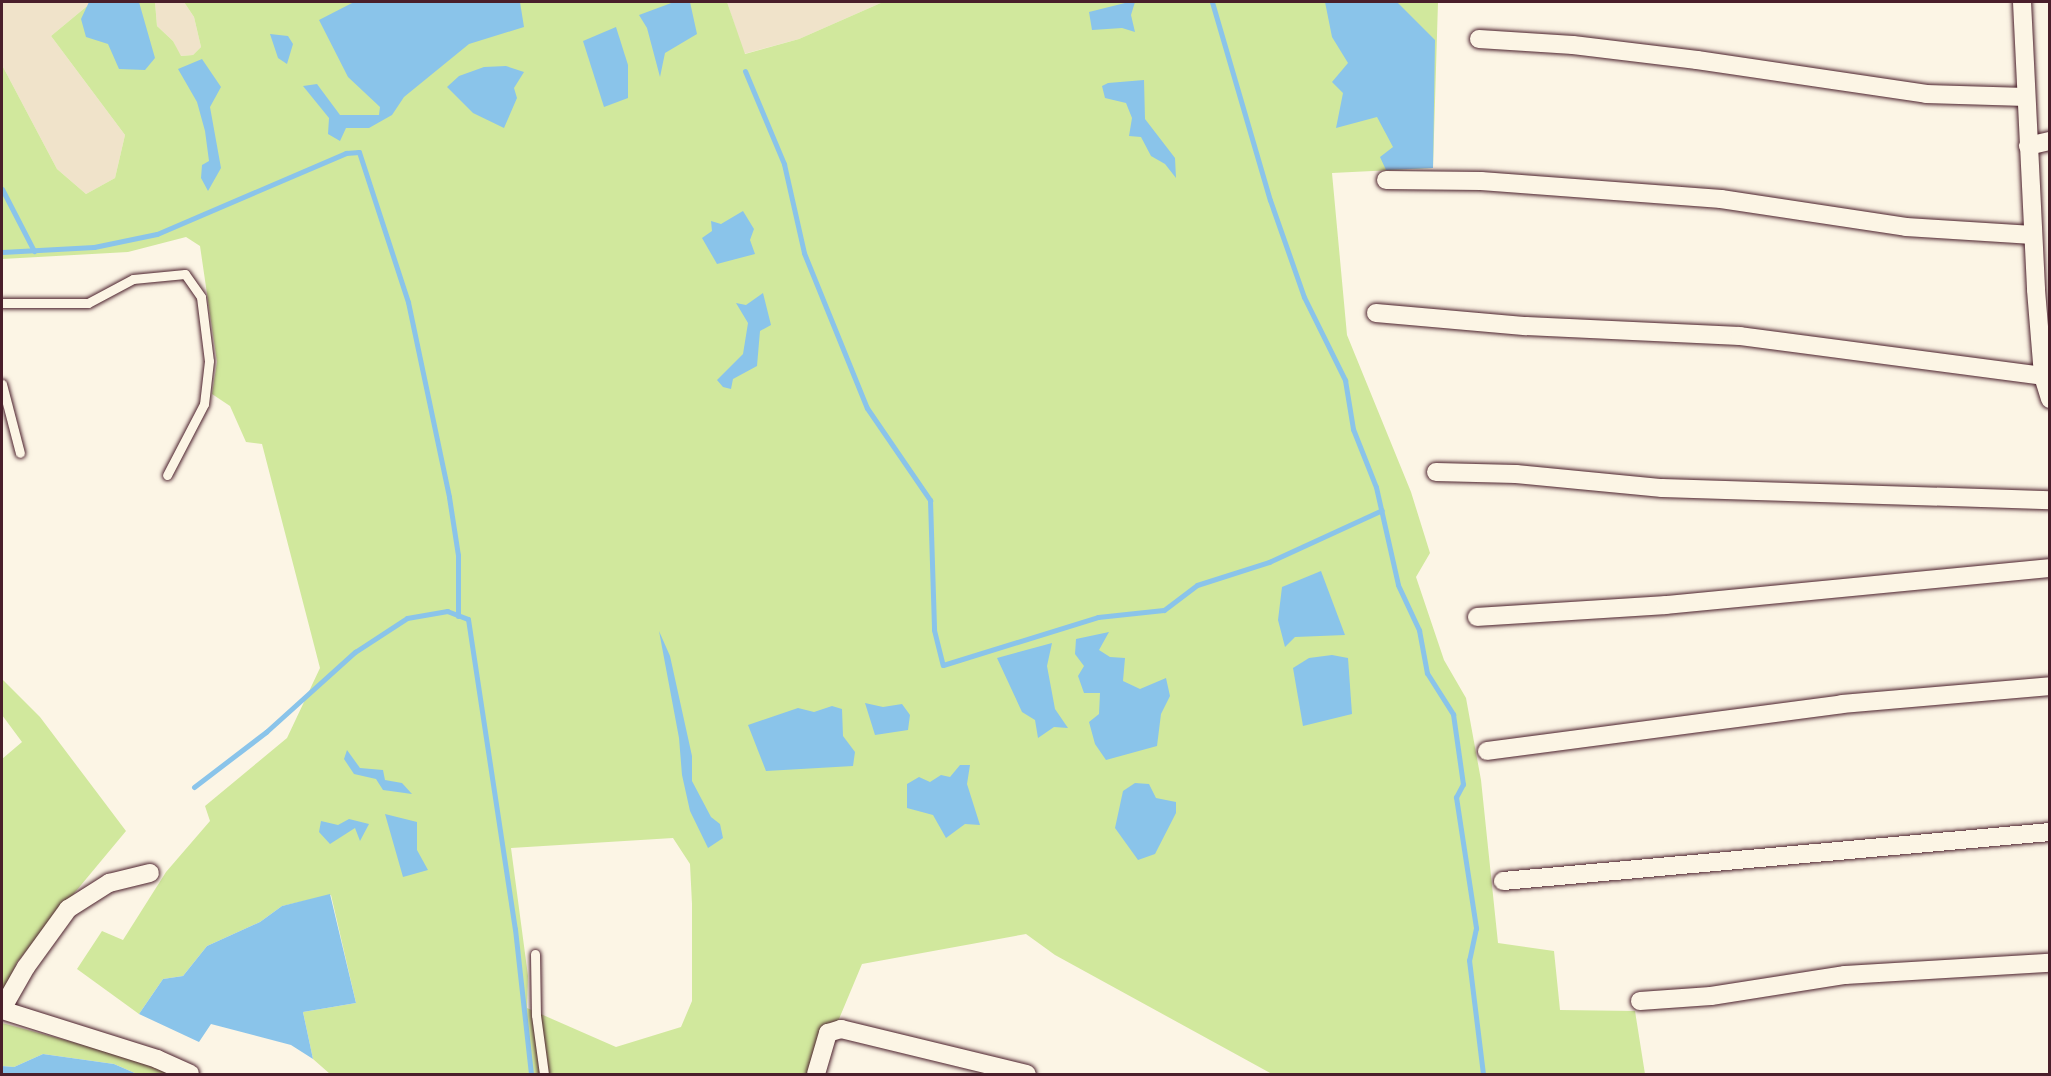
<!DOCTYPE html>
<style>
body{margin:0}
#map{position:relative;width:2051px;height:1076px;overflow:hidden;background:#fcf5e5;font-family:Delius,sans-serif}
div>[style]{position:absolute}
.built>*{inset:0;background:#f0e3ca}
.green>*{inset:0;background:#d1e89d}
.water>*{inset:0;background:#8ac4ea}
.stream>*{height:5px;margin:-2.5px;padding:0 2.5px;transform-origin:2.5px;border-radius:2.5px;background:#8ac4ea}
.roads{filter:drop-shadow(0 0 2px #4a1f2b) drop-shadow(0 0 2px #4a1f2b)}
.service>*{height:9px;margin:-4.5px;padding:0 4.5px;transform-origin:4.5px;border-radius:4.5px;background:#fcf5e5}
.minor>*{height:18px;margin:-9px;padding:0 9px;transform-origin:9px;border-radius:9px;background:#fcf5e5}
span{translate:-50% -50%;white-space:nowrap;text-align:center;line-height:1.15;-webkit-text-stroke:6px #fcf5e5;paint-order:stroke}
.frame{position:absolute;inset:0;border:3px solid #4a1f2b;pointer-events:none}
</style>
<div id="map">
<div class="built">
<div style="clip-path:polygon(2px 2px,92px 2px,51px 36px,125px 135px,115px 178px,86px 194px,57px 169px,2px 65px)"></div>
<div style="clip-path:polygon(155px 2px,184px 2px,194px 17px,201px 47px,193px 55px,180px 56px,173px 41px,157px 26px)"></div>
<div style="clip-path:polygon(727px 2px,883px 2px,799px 39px,744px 54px)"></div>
</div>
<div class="green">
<div style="clip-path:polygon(evenodd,92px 2px,155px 2px,157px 26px,173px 41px,181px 56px,193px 55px,201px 47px,194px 17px,184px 2px,727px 2px,745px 54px,799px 39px,883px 2px,1438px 2px,1433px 168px,1332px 173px,1347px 335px,1411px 492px,1430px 553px,1416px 577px,1444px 660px,1466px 698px,1481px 780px,1498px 943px,1554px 951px,1560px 1010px,1635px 1011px,1645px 1074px,1272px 1074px,1055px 955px,1026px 934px,862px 964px,816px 1074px,330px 1074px,313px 1059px,303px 1012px,356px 1003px,331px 895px,282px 906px,260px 922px,207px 946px,183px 976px,163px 979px,139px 1014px,77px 969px,102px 931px,123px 940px,166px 872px,210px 821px,205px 806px,287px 738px,320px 668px,262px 444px,246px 442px,230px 406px,212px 394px,217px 362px,200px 246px,186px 237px,128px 252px,2px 259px,2px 65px,57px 169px,86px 194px,115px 178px,125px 135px,51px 36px,92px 2px,673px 838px,690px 864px,692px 904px,692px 1001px,681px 1027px,616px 1047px,527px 1008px,528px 976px,511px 848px,673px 838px)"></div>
<div style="clip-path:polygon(2px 679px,40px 717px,126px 831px,17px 962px,2px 995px,2px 759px,22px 742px,2px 715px)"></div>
<div style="clip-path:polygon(2px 1023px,150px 1063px,177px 1074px,137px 1074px,114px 1064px,43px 1054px,14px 1067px,2px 1066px)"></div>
</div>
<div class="water">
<div style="clip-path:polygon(89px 2px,139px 2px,155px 58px,145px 70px,119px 69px,108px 44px,86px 37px,81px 19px)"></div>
<div style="clip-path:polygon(354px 2px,520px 2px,524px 27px,469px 44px,404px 97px,392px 115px,369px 128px,346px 128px,340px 141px,328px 134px,329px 118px,303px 86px,317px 84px,340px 115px,379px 115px,380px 107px,348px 77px,319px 20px)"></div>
<div style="clip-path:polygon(674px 2px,690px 2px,697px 34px,665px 53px,660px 77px,647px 28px,639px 15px)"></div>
<div style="clip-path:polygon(1129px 2px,1135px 2px,1131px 15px,1135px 32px,1122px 28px,1092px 30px,1089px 12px)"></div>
<div style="clip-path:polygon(1325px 2px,1397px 2px,1435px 40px,1433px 168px,1386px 170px,1380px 157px,1393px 147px,1377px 117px,1336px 128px,1343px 93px,1332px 82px,1348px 63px,1332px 37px)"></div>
<div style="clip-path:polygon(616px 27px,628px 65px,628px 98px,604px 107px,583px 41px)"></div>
<div style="clip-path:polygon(270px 34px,288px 36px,293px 44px,287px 64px,278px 58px)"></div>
<div style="clip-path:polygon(202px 59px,221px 87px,210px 107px,221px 168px,208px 191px,201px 178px,202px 165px,209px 161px,205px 131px,197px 102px,178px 69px)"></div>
<div style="clip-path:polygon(506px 66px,524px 72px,514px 88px,517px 98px,504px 128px,473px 113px,447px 87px,459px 76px,484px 67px)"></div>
<div style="clip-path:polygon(1144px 80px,1145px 119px,1175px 158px,1176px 178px,1165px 164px,1151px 156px,1141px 137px,1129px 136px,1132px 118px,1126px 103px,1105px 98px,1102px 86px,1108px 83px)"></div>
<div style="clip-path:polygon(743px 211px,754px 229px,750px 240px,755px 254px,717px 264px,702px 238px,712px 231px,711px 221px,721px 224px)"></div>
<div style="clip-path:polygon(763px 293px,771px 325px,760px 331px,757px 366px,733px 379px,731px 389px,723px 387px,717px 380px,743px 354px,748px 323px,736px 303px,746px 305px)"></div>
<div style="clip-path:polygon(1321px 571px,1345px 635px,1295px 637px,1285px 647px,1278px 620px,1282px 587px)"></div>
<div style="clip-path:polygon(659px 631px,670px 656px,692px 756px,692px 781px,711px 817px,720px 824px,723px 838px,708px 848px,690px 811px,682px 775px,679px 738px)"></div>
<div style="clip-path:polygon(1109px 632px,1099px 650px,1110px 657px,1125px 658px,1123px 681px,1140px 689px,1166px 678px,1170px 696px,1161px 714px,1157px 746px,1106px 760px,1095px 744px,1089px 722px,1099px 714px,1100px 693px,1084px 693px,1078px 676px,1084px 666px,1075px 654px,1076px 639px)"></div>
<div style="clip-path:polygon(1052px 643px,1047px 666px,1055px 709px,1068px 728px,1054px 727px,1038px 738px,1035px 720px,1022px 712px,997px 658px)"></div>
<div style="clip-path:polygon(1332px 655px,1348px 658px,1352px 714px,1303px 726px,1293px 668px,1309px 658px)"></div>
<div style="clip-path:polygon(865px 703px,883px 707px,902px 704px,910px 715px,908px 730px,875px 735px)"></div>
<div style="clip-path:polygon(832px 706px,842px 709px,843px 736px,855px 752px,853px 766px,766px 771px,748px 725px,798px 708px,814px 712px)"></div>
<div style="clip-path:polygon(347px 750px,360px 768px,383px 770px,385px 780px,402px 783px,412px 794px,383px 790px,376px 779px,354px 774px,344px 759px)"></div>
<div style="clip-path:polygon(960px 765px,970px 765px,967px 784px,980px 825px,965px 824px,946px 838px,933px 815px,907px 808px,907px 784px,919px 777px,930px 782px,941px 775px,950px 777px)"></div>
<div style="clip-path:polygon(1135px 783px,1149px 784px,1156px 798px,1176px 802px,1176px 813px,1155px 854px,1138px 860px,1115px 828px,1123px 791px)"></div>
<div style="clip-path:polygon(385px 814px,417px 822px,417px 850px,428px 870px,403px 877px)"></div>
<div style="clip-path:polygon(349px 819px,369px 824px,360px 841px,355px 828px,330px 844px,319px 832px,321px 821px,338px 825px)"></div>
<div style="clip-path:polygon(330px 894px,356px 1003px,303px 1012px,313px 1059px,291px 1045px,211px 1024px,199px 1042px,139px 1014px,163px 979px,183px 976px,207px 946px,260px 922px,282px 906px)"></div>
<div style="clip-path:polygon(43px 1054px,114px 1064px,137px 1074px,2px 1074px,2px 1066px,14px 1067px)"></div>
</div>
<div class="stream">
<div style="left:1212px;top:2px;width:206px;rotate:73.7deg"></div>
<div style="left:1270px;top:200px;width:103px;rotate:70.7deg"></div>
<div style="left:1304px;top:297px;width:93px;rotate:63.7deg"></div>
<div style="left:1345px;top:380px;width:50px;rotate:80.7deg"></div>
<div style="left:1353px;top:429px;width:62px;rotate:68.4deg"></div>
<div style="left:1376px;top:487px;width:100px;rotate:77.3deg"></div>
<div style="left:1398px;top:585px;width:50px;rotate:65deg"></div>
<div style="left:1419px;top:630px;width:44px;rotate:79.5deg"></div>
<div style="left:1427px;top:673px;width:49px;rotate:57.6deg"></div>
<div style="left:1453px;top:714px;width:71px;rotate:81.9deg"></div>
<div style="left:1463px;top:784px;width:15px;rotate:118deg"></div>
<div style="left:1456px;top:797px;width:133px;rotate:81.3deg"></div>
<div style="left:1476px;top:928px;width:33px;rotate:102deg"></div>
<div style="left:1469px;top:960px;width:115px;rotate:83deg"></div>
<div style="left:745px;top:71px;width:101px;rotate:67.2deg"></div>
<div style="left:784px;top:164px;width:91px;rotate:77.3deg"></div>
<div style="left:804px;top:253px;width:167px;rotate:67.9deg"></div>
<div style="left:867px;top:408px;width:112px;rotate:55.6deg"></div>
<div style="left:930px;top:500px;width:130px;rotate:88.2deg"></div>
<div style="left:934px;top:630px;width:36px;rotate:76deg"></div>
<div style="left:943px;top:665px;width:162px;rotate:-17.2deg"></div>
<div style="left:1098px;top:617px;width:66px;rotate:-6.1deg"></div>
<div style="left:1164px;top:610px;width:41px;rotate:-37.1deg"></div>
<div style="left:1197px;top:585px;width:76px;rotate:-17.7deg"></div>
<div style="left:1269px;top:562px;width:124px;rotate:-24.7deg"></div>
<div style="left:2px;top:189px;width:70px;rotate:62.7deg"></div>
<div style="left:2px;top:252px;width:92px;rotate:-3.1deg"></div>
<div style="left:94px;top:247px;width:64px;rotate:-11.7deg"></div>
<div style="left:157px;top:234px;width:206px;rotate:-23.2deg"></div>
<div style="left:346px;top:153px;width:13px;rotate:-4deg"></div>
<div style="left:359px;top:152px;width:158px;rotate:71.9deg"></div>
<div style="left:408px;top:302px;width:199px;rotate:78.1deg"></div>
<div style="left:449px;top:497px;width:59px;rotate:81.2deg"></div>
<div style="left:458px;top:555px;width:61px;rotate:90deg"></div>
<div style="left:194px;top:787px;width:91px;rotate:-37.4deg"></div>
<div style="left:266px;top:732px;width:120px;rotate:-42deg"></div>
<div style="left:355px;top:652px;width:62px;rotate:-33.2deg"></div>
<div style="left:407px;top:618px;width:41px;rotate:-9.9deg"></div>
<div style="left:447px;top:611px;width:22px;rotate:21deg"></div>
<div style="left:468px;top:619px;width:314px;rotate:81.4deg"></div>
<div style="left:515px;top:929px;width:146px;rotate:83.7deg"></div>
</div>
<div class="roads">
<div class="service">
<div style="left:2px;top:303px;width:86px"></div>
<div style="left:88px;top:303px;width:51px;rotate:-28.1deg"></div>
<div style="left:133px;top:279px;width:52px;rotate:-5.5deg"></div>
<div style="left:185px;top:274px;width:28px;rotate:55deg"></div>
<div style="left:201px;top:297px;width:64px;rotate:82.9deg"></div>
<div style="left:209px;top:361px;width:43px;rotate:96.6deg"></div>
<div style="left:204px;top:404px;width:80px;rotate:117.5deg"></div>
<div style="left:2px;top:384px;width:71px;rotate:75.4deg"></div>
<div style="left:535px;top:954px;width:61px;rotate:89.1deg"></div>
<div style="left:536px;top:1015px;width:60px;rotate:82.3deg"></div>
</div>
<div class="minor">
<div style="left:2022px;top:2px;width:288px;rotate:87.2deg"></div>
<div style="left:2036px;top:290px;width:86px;rotate:85.3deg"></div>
<div style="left:2043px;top:376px;width:24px;rotate:73deg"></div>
<div style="left:1479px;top:39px;width:94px;rotate:3.7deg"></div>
<div style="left:1573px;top:45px;width:125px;rotate:6.9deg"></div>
<div style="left:1697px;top:60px;width:232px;rotate:8.4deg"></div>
<div style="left:1926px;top:94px;width:100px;rotate:1.7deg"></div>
<div style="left:2028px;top:146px;width:23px;rotate:-13deg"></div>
<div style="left:1386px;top:180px;width:95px;rotate:0.6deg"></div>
<div style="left:1481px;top:181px;width:241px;rotate:4.3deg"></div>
<div style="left:1721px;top:199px;width:187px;rotate:8.6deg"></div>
<div style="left:1906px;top:227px;width:127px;rotate:3.6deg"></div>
<div style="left:1376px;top:313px;width:151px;rotate:5deg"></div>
<div style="left:1526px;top:326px;width:214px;rotate:2.7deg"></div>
<div style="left:1740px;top:336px;width:306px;rotate:7.5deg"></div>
<div style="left:1436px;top:472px;width:80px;rotate:1.4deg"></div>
<div style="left:1516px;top:474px;width:147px;rotate:5.5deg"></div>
<div style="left:1662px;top:488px;width:388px;rotate:1.8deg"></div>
<div style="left:1477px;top:617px;width:189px;rotate:-3.6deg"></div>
<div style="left:1666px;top:605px;width:386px;rotate:-5.5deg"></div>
<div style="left:1487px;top:751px;width:358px;rotate:-7.5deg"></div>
<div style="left:1842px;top:704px;width:209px;rotate:-4.9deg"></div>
<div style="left:1503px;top:881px;width:549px;rotate:-5.12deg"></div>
<div style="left:1640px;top:1001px;width:71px;rotate:-4deg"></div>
<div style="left:1711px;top:996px;width:136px;rotate:-8.9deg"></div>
<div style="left:1845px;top:975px;width:205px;rotate:-3.4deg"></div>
<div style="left:2px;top:1009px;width:48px;rotate:-60.3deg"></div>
<div style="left:26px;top:967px;width:72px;rotate:-54.1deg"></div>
<div style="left:68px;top:909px;width:49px;rotate:-32.4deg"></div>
<div style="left:109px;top:883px;width:42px;rotate:-13.7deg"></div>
<div style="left:2px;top:1010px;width:163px;rotate:17.5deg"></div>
<div style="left:157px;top:1059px;width:36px;rotate:24deg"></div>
<div style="left:816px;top:1074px;width:43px;rotate:-73.7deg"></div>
<div style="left:828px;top:1033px;width:14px;rotate:-17deg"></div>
<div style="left:841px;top:1029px;width:191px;rotate:13.6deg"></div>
</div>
</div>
<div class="frame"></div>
</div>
